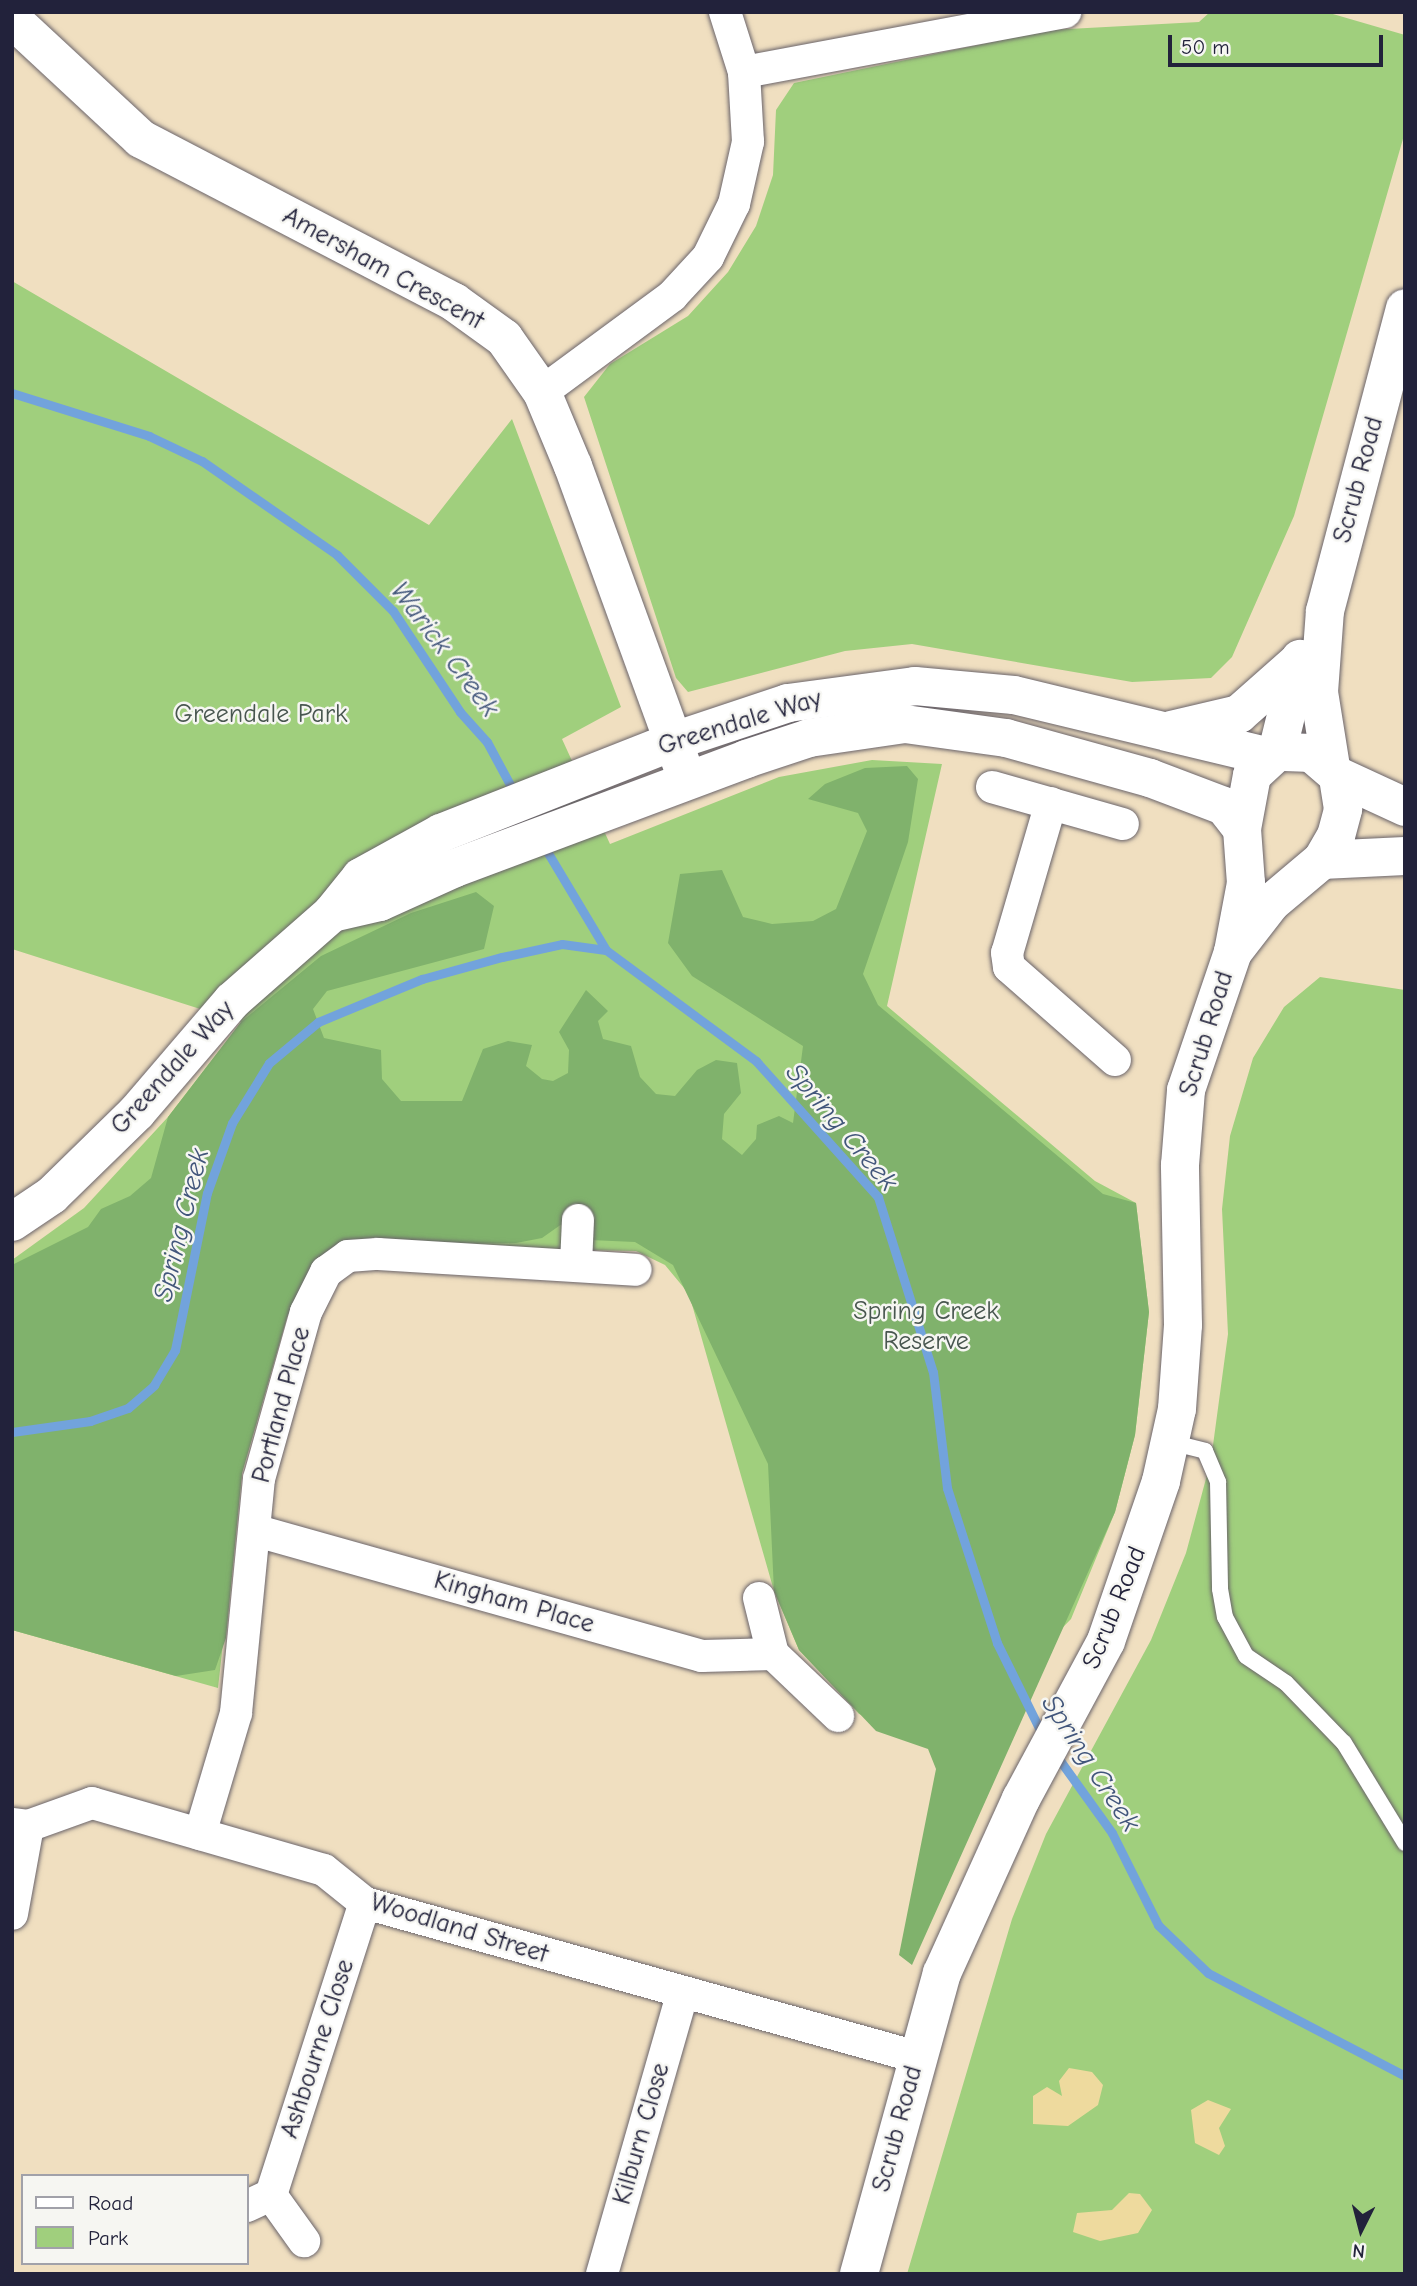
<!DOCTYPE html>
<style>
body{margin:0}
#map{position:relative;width:1417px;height:2286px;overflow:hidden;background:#f0dfc0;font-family:"Comic Neue",sans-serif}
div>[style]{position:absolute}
.green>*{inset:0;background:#a0cf7d}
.forest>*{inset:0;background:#80b26c}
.sand>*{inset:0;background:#eeda9e}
.stream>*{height:9px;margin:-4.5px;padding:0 4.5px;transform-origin:4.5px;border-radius:4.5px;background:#72a3dc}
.roads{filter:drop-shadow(0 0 2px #6a646a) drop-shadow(0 0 2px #6a646a)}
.service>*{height:16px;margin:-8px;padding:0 8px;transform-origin:8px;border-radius:8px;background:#fff}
.minor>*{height:32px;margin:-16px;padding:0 16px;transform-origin:16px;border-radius:16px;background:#fff}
.tertiary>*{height:38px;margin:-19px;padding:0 19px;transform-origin:19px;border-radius:19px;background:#fff}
.secondary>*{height:38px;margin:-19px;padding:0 19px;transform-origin:19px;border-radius:19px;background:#fff}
span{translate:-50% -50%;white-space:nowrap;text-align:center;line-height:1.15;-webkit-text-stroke:5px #f6f6f2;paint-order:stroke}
.street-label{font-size:26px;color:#22223b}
.park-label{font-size:26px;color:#48564f}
.water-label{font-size:28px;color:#42567b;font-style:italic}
.frame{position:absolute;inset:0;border:14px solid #22223b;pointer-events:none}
.legend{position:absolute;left:21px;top:2174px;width:228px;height:91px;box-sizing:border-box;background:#f6f6f2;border:2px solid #a1a1a9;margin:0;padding:9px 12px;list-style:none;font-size:21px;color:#22223b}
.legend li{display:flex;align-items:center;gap:14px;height:35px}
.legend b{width:35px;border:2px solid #a1a1a9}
.north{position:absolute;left:1326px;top:2195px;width:70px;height:70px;-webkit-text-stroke:5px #f6f6f2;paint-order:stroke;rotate:186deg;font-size:19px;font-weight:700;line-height:28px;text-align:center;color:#22223b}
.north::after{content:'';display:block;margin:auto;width:24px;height:32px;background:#22223b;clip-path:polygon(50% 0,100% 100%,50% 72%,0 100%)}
.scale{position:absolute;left:1168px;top:35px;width:215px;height:32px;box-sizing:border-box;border:4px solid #22223b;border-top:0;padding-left:9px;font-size:21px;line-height:24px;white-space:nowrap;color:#22223b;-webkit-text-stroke:5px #f6f6f2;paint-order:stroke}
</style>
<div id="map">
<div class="green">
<div style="clip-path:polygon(1210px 12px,1326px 12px,1405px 35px,1405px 132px,1294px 516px,1232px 657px,1211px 678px,1132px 682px,912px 644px,845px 651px,688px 692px,676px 678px,584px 397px,610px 364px,688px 316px,728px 272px,756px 226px,773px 175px,776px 110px,794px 83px,1050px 30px,1199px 22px)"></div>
<div style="clip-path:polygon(12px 281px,429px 525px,512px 419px,621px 707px,562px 739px,610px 844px,779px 777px,872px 760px,942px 764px,887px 1006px,1095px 1181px,1136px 1203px,1149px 1312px,1135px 1435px,1115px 1512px,1071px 1619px,949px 1745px,859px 1714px,799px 1650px,774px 1591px,689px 1294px,665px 1265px,636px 1251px,352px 1246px,308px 1273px,287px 1317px,242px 1473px,218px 1688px,12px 1630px,12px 1260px,84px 1208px,168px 1117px,241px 1022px,12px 949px)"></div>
<div style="clip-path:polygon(1320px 977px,1405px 990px,1405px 2274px,907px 2274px,1012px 1919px,1046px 1834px,1151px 1640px,1186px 1553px,1211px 1460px,1228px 1334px,1222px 1209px,1230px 1136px,1253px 1058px,1284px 1007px)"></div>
</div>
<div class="forest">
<div style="clip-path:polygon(907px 766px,918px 779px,908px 842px,863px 974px,878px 1005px,1103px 1194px,1136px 1203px,1149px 1312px,1135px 1435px,1115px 1512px,912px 1965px,899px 1955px,936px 1769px,928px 1749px,876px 1731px,799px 1650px,774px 1591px,768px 1464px,673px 1265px,635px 1242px,590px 1240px,576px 1214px,542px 1238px,516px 1243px,351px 1246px,308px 1273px,287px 1317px,242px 1473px,226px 1638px,215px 1670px,176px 1676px,12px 1630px,12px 1265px,88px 1227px,101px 1209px,130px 1196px,151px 1178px,168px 1117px,241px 1022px,321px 956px,411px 913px,476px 892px,494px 906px,484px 949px,327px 991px,313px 1009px,324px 1038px,381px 1050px,382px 1079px,401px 1101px,462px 1101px,483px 1049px,508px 1041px,532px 1045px,526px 1066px,542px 1079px,553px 1081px,568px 1073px,569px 1050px,559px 1032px,586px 990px,608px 1011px,598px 1021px,603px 1039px,631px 1046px,640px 1077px,656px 1094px,675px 1096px,697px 1070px,716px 1060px,737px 1063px,741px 1093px,724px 1114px,722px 1139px,742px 1155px,756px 1139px,757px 1125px,779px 1116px,793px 1123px,803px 1046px,692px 976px,668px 943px,680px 874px,722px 870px,743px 917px,772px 924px,813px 921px,836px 909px,867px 831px,858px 813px,808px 799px,825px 784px,865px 768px)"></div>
</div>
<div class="sand">
<div style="clip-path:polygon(1069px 2068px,1092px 2072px,1103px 2085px,1098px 2105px,1068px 2126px,1033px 2124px,1033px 2096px,1047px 2087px,1062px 2096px,1059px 2081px)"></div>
<div style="clip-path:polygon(1208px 2100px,1231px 2109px,1219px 2128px,1225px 2146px,1219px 2155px,1195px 2143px,1191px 2110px)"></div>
<div style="clip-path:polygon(1129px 2193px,1140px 2194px,1152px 2210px,1138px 2233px,1100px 2241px,1073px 2232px,1077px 2213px,1112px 2210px)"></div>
</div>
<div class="stream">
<div style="left:12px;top:393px;width:144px;rotate:17.4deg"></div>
<div style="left:149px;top:436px;width:59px;rotate:25.3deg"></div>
<div style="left:202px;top:461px;width:165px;rotate:34.8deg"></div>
<div style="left:337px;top:555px;width:79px;rotate:45deg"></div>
<div style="left:393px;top:611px;width:121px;rotate:56.4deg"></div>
<div style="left:460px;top:712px;width:40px;rotate:48deg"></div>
<div style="left:487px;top:742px;width:59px;rotate:61.7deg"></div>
<div style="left:542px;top:843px;width:125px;rotate:59.1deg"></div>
<div style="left:12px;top:1432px;width:79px;rotate:-8deg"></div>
<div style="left:90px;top:1421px;width:40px;rotate:-18.9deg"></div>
<div style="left:128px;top:1408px;width:35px;rotate:-41deg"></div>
<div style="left:154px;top:1385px;width:41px;rotate:-59deg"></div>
<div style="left:175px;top:1350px;width:160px;rotate:-78.5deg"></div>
<div style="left:207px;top:1193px;width:74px;rotate:-70.3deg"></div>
<div style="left:232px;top:1123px;width:70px;rotate:-58.3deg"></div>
<div style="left:269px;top:1063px;width:64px;rotate:-39.9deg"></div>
<div style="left:318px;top:1022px;width:113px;rotate:-22.5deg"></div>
<div style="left:422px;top:979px;width:83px;rotate:-15.4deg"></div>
<div style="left:502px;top:957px;width:61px;rotate:-12.2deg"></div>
<div style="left:562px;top:944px;width:44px;rotate:7.8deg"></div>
<div style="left:606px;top:950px;width:187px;rotate:36.5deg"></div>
<div style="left:756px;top:1061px;width:183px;rotate:48.1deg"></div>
<div style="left:878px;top:1197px;width:183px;rotate:72.6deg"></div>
<div style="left:933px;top:1372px;width:117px;rotate:83.1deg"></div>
<div style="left:947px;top:1488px;width:163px;rotate:72.1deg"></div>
<div style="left:997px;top:1643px;width:106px;rotate:63.7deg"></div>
<div style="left:1056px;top:1755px;width:96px;rotate:54.3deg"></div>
<div style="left:1112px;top:1833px;width:103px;rotate:63.4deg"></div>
<div style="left:1158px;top:1925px;width:69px;rotate:43.8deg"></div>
<div style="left:1208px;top:1973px;width:222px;rotate:27.6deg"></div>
</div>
<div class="roads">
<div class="service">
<div style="left:1170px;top:1442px;width:36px;rotate:14deg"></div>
<div style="left:1205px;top:1451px;width:34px;rotate:67deg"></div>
<div style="left:1218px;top:1482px;width:107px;rotate:88.9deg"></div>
<div style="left:1220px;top:1589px;width:28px;rotate:80deg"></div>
<div style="left:1225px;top:1617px;width:44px;rotate:61.7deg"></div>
<div style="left:1246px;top:1656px;width:48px;rotate:34deg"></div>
<div style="left:1286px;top:1683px;width:83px;rotate:46deg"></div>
<div style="left:1344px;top:1743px;width:117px;rotate:58.6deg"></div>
</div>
<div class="minor">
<div style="left:744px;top:72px;width:327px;rotate:-10.6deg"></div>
<div style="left:542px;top:392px;width:162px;rotate:-36.4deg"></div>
<div style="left:672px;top:296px;width:53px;rotate:-47.3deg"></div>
<div style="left:708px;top:257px;width:59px;rotate:-63.9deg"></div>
<div style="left:734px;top:204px;width:64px;rotate:-77.3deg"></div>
<div style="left:748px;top:142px;width:70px;rotate:-93.3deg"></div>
<div style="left:744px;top:72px;width:63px;rotate:-107.6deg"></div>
<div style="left:992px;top:787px;width:136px;rotate:15.8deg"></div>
<div style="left:1051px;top:803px;width:156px;rotate:106.3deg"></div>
<div style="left:1007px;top:953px;width:14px;rotate:82deg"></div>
<div style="left:1009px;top:967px;width:141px;rotate:41.3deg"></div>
<div style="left:576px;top:1264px;width:44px;rotate:-87.4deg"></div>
<div style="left:257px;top:1531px;width:462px;rotate:15.7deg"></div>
<div style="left:702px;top:1656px;width:71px;rotate:-1.6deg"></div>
<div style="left:759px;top:1598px;width:58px;rotate:76deg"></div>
<div style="left:773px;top:1654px;width:90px;rotate:43.6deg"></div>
<div style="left:12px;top:1824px;width:16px;rotate:7deg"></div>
<div style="left:28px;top:1826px;width:68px;rotate:-19.8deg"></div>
<div style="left:92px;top:1803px;width:241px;rotate:16.1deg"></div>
<div style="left:324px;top:1870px;width:53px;rotate:38.8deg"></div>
<div style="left:365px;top:1903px;width:573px;rotate:15.59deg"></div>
<div style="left:200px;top:1834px;width:126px;rotate:-73.4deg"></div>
<div style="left:236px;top:1713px;width:235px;rotate:-84.4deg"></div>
<div style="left:259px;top:1479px;width:173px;rotate:-74.3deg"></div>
<div style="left:306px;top:1312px;width:45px;rotate:-63.4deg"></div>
<div style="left:326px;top:1272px;width:27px;rotate:-36deg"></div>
<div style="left:348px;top:1256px;width:30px;rotate:-4deg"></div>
<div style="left:378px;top:1254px;width:258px;rotate:3.5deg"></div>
<div style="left:12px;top:1914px;width:89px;rotate:-79.7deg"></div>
<div style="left:271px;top:2195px;width:307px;rotate:-72.2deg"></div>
<div style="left:247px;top:2206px;width:26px;rotate:-25deg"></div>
<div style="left:271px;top:2195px;width:57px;rotate:54.3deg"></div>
<div style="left:602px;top:2274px;width:290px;rotate:-74deg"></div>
</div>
<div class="tertiary">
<div style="left:12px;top:19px;width:176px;rotate:42.9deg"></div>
<div style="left:141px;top:139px;width:353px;rotate:27.5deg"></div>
<div style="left:454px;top:302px;width:62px;rotate:35.8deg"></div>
<div style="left:504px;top:338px;width:66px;rotate:54.9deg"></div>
<div style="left:542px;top:392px;width:80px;rotate:67.3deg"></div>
<div style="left:573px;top:466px;width:333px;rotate:70deg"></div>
<div style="left:1171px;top:730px;width:70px;rotate:-13.2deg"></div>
<div style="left:1239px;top:714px;width:80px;rotate:-41.5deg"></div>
<div style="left:1277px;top:752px;width:96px;rotate:-76.1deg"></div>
<div style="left:1331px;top:767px;width:76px;rotate:-99.1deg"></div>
<div style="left:1319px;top:692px;width:81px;rotate:-85.8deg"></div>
<div style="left:1325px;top:611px;width:313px;rotate:-75.2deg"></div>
<div style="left:332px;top:913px;width:49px;rotate:-12.9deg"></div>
<div style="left:380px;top:902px;width:82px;rotate:-24.4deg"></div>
<div style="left:455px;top:868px;width:311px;rotate:-20.5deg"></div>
<div style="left:746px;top:759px;width:66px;rotate:-18.4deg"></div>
<div style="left:809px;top:738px;width:97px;rotate:-8.3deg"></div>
<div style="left:905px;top:724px;width:102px;rotate:7.9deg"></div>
<div style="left:1006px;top:738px;width:149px;rotate:15.5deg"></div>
<div style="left:1150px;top:778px;width:79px;rotate:20.7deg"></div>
<div style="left:1224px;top:806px;width:29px;rotate:52deg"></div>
<div style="left:12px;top:1222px;width:48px;rotate:-34deg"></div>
<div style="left:52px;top:1195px;width:119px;rotate:-44.3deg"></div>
<div style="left:137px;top:1112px;width:146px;rotate:-49.4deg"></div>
<div style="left:232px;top:1001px;width:133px;rotate:-41.3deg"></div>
<div style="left:332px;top:913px;width:46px;rotate:-51.1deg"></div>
<div style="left:361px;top:877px;width:91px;rotate:-28.8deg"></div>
<div style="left:441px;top:833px;width:251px;rotate:-21.5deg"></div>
<div style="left:674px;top:741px;width:120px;rotate:-18.4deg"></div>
<div style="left:788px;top:703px;width:128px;rotate:-7.6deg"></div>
<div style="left:915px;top:686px;width:99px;rotate:5.2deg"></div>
<div style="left:1014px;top:695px;width:260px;rotate:13.6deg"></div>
</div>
<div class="secondary">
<div style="left:1338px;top:776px;width:74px;rotate:24.8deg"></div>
<div style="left:1322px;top:860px;width:83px;rotate:-2.8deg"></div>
<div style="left:859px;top:2274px;width:312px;rotate:-74.6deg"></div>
<div style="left:942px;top:1973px;width:191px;rotate:-65.6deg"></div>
<div style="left:1021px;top:1799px;width:179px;rotate:-61.7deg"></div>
<div style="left:1106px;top:1641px;width:169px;rotate:-71deg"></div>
<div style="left:1161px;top:1481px;width:74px;rotate:-77.5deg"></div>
<div style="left:1177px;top:1409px;width:84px;rotate:-85.9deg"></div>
<div style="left:1183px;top:1325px;width:160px;rotate:-91.1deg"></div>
<div style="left:1180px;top:1165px;width:75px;rotate:-85.4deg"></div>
<div style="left:1186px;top:1090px;width:146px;rotate:-71.2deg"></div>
<div style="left:1233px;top:952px;width:62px;rotate:-52.2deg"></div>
<div style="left:1271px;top:903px;width:67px;rotate:-40.1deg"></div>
<div style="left:1322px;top:860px;width:28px;rotate:-60deg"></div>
<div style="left:1336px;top:836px;width:28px;rotate:-75deg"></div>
<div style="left:1343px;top:809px;width:33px;rotate:-99deg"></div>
<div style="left:1338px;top:776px;width:35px;rotate:-139deg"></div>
<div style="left:1312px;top:753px;width:35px;rotate:-178deg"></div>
<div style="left:1277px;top:752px;width:34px;rotate:137deg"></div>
<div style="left:1252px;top:775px;width:55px;rotate:100.5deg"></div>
<div style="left:1242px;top:829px;width:54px;rotate:85.8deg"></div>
<div style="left:1246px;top:883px;width:70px;rotate:100.7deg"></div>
</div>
</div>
<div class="street-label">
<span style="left:383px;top:269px;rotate:29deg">Amersham Crescent</span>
<span style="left:1359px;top:480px;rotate:-75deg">Scrub Road</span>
<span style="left:740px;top:723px;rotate:-17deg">Greendale Way</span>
<span style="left:1207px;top:1034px;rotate:-73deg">Scrub Road</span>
<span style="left:173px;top:1068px;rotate:-48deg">Greendale Way</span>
<span style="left:282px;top:1405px;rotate:-75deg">Portland Place</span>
<span style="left:514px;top:1603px;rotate:16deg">Kingham Place</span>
<span style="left:1115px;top:1608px;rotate:-68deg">Scrub Road</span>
<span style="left:459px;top:1929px;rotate:17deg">Woodland Street</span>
<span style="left:318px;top:2049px;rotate:-72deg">Ashbourne Close</span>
<span style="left:898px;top:2129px;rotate:-75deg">Scrub Road</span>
<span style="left:642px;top:2134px;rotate:-74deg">Kilburn Close</span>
</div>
<div class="park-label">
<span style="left:261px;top:715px">Greendale Park</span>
<span style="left:926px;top:1327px">Spring Creek<br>Reserve</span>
</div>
<div class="water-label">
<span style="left:445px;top:649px;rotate:53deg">Warick Creek</span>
<span style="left:842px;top:1127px;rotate:50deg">Spring Creek</span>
<span style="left:181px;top:1225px;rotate:-76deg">Spring Creek</span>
<span style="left:1091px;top:1763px;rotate:57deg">Spring Creek</span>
</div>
<div class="frame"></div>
<ul class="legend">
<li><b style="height:9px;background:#fff"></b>Road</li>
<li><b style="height:19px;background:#a0cf7d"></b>Park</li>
</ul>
<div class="north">N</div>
<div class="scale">50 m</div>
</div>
